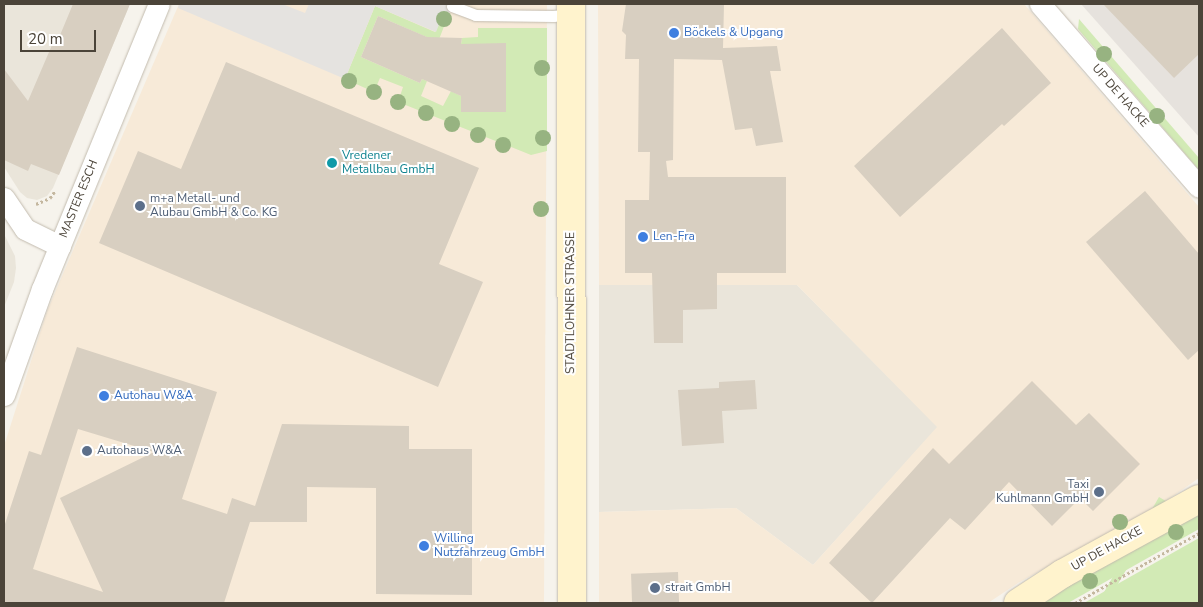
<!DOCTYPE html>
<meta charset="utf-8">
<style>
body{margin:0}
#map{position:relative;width:1203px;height:607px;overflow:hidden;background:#f6f3ec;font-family:"Nunito Sans",sans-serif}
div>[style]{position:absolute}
.residential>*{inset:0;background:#eae5da}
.commercial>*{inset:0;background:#f7ead8}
.industrial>*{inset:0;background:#e6e2dd}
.green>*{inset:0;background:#d2eab5;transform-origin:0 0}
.parking>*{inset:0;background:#e5e3e0}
.building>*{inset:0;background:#d8cfc1;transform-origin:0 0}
.path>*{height:3px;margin-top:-1.5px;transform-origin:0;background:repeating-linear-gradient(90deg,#c4b79f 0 2.5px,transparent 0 5px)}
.roads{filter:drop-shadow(0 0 1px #c2bbae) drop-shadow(0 0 1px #c2bbae)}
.lane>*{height:11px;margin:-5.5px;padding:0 5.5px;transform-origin:5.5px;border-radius:5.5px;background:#fff}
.street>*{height:21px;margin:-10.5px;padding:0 10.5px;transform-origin:10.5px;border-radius:10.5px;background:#fff}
.secondary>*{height:28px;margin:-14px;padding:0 14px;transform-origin:14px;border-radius:14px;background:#fff3cd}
.trees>*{width:16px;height:16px;margin:-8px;border-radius:50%;background:#97b381}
.dots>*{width:14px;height:14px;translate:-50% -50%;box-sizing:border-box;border:2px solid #fff;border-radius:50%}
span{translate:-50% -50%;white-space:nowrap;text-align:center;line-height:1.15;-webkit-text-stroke:4px #fff;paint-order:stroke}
.shop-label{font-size:12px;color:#366cbe}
.left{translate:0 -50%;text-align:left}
.street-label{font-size:12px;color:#4b4439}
.culture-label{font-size:12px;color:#0d838f}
.service-label{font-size:12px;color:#4e5e75}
.right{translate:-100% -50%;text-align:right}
.frame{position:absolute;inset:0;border:5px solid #4b4439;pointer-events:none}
.scale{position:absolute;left:20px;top:30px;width:76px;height:22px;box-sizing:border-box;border:2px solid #4b4439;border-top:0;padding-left:6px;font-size:15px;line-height:18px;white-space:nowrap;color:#4b4439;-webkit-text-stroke:4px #fff;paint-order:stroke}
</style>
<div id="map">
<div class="residential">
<div style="clip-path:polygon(4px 4px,130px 4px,53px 188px,47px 196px,37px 200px,27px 198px,20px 192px,4px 167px)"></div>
<div style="clip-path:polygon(4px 234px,15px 256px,16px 268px,14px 282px,4px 307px)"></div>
<div style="clip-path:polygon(599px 285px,797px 285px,938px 427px,813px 565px,736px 508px,599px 512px)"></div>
</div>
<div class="commercial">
<div style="clip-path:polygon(179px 4px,547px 4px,544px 603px,4px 603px,4px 446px,47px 311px)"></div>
<div style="clip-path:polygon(598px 4px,1024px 4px,1199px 207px,1199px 478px,1166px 501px,1018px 583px,988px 603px,599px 603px,599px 512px,736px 508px,813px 565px,937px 427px,797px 285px,599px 285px)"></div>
</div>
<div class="industrial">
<div style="clip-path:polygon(1081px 4px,1199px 4px,1199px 137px)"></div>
</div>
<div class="green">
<div style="clip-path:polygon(375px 6px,435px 32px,443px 14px,448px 16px,438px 42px,378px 16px,361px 57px,420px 83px,422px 79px,427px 81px,421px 96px,443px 106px,451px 91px,461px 96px,462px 112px,506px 112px,506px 44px,461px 44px,462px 38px,478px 37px,478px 28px,547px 28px,547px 151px,531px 155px,398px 102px,403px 87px,380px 78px,374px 92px,345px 79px)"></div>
<div style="clip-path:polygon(1079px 19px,1199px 158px,1199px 170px,1078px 29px)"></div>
<div style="left:1159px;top:497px;width:8px;height:115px;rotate:30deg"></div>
<div style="clip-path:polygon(1199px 511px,1199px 529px,1068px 603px,1038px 603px)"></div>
<div style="clip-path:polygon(1199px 538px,1199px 603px,1084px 603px,1121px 582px)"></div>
</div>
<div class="parking">
<div style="clip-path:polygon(179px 4px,282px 4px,305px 13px,309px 4px,453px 4px,448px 16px,443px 15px,436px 32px,375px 6px,345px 79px,178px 8px)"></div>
</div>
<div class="building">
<div style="clip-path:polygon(73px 4px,130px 4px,59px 175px,31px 164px,28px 171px,4px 160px,4px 69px,28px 101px,55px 38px,58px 40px)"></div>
<div style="clip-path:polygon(626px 4px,724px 4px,723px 48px,777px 46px,781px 71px,770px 71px,783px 142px,756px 146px,752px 128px,735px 130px,722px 60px,674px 59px,673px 160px,666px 161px,668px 177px,786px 177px,786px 273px,717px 273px,717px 309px,683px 310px,683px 343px,654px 343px,652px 273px,625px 273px,625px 200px,649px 200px,650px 152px,638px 152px,639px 59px,625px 59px,626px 35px,622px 31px)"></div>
<div style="clip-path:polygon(1103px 4px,1199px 4px,1199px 54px,1174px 78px)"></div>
<div style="clip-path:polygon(378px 16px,427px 37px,462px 38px,461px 44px,506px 43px,506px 112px,461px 112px,461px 96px,422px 79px,420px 83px,361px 57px)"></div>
<div style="clip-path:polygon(1002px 28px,1051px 83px,1004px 126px,1002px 124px,900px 217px,854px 166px)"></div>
<div style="clip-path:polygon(226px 62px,479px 168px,439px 264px,483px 282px,438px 387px,99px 243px,138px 151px,181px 169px)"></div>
<div style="clip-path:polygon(1145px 191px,1199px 254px,1199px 350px,1188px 360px,1086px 242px)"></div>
<div style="clip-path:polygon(evenodd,77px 347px,217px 392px,182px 499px,227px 514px,232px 498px,255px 506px,282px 424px,409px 426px,409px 449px,472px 449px,472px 595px,376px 594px,376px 488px,307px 487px,307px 522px,250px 522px,224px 603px,4px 603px,4px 527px,29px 451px,41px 455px,77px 347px,78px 429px,154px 452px,60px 498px,103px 592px,33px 569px,78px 429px)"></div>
<div style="clip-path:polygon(755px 380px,757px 409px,722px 411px,724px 443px,682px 446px,678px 390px,719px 388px,719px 382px)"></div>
<div style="clip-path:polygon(1032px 381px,1076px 425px,1089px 413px,1140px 464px,1093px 511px,1080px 498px,1052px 526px,1009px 482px,965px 530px,950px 518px,872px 603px,829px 563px,933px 448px,949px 464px)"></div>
<div style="left:678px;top:572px;width:31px;height:47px;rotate:88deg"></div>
</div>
<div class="path">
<div style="left:36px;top:204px;width:15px;rotate:-23deg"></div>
<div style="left:50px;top:198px;width:9px;rotate:-54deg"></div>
<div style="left:1075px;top:603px;width:142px;rotate:-29.4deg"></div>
</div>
<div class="roads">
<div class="lane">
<div style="left:452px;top:6px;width:25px;rotate:21deg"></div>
<div style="left:475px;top:15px;width:78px;rotate:0.7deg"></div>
<div style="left:553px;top:16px;width:18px;rotate:-6deg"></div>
</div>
<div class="street">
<div style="left:1040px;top:4px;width:242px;rotate:49deg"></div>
<div style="left:4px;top:198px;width:37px;rotate:56deg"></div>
<div style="left:25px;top:229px;width:39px;rotate:26deg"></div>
<div style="left:4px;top:395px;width:113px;rotate:-70.3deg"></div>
<div style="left:42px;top:289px;width:308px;rotate:-67.7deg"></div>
</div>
<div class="secondary">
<div style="left:571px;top:4px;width:599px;rotate:89.9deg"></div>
<div style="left:1018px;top:603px;width:53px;rotate:-33.4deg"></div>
<div style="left:1062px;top:574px;width:156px;rotate:-28.7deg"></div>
</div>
</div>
<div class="trees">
<div style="left:444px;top:19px"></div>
<div style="left:1104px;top:54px"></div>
<div style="left:542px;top:68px"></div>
<div style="left:349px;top:81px"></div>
<div style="left:374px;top:92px"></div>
<div style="left:398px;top:102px"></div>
<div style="left:426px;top:113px"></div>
<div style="left:1157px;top:116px"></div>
<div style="left:452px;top:124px"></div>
<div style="left:478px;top:135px"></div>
<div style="left:543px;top:138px"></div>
<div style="left:503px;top:145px"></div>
<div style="left:541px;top:209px"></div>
<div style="left:1120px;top:522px"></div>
<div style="left:1176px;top:532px"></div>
<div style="left:1090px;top:581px"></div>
</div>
<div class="dots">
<div style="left:674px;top:33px;background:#3f7fe0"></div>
<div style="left:332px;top:163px;background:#0f9aa8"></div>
<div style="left:140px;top:206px;background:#5c6f8a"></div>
<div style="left:643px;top:237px;background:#3f7fe0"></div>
<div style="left:104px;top:396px;background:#3f7fe0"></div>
<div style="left:87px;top:451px;background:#5c6f8a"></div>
<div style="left:1099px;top:492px;background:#5c6f8a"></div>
<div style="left:424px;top:546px;background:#3f7fe0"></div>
<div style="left:655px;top:588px;background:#5c6f8a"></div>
</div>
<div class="shop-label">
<span class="left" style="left:684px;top:33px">Böckels &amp; Upgang</span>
<span class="left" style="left:653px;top:237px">Len-Fra</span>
<span class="left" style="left:114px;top:396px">Autohau W&amp;A</span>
<span class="left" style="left:434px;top:546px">Willing<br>Nutzfahrzeug GmbH</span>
</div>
<div class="street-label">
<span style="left:1120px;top:96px;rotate:49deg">UP DE HACKE</span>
<span style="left:79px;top:199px;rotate:-68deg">MASTER ESCH</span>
<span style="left:571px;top:303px;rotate:-90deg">STADTLOHNER STRASSE</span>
<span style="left:1107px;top:549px;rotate:-29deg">UP DE HACKE</span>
</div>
<div class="culture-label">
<span class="left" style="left:342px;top:163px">Vredener<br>Metallbau GmbH</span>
</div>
<div class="service-label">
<span class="left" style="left:150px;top:206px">m+a Metall- und<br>Alubau GmbH &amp; Co. KG</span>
<span class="left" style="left:97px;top:451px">Autohaus W&amp;A</span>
<span class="right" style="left:1089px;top:492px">Taxi<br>Kuhlmann GmbH</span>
<span class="left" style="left:665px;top:588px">strait GmbH</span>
</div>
<div class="frame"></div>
<div class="scale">20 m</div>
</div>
